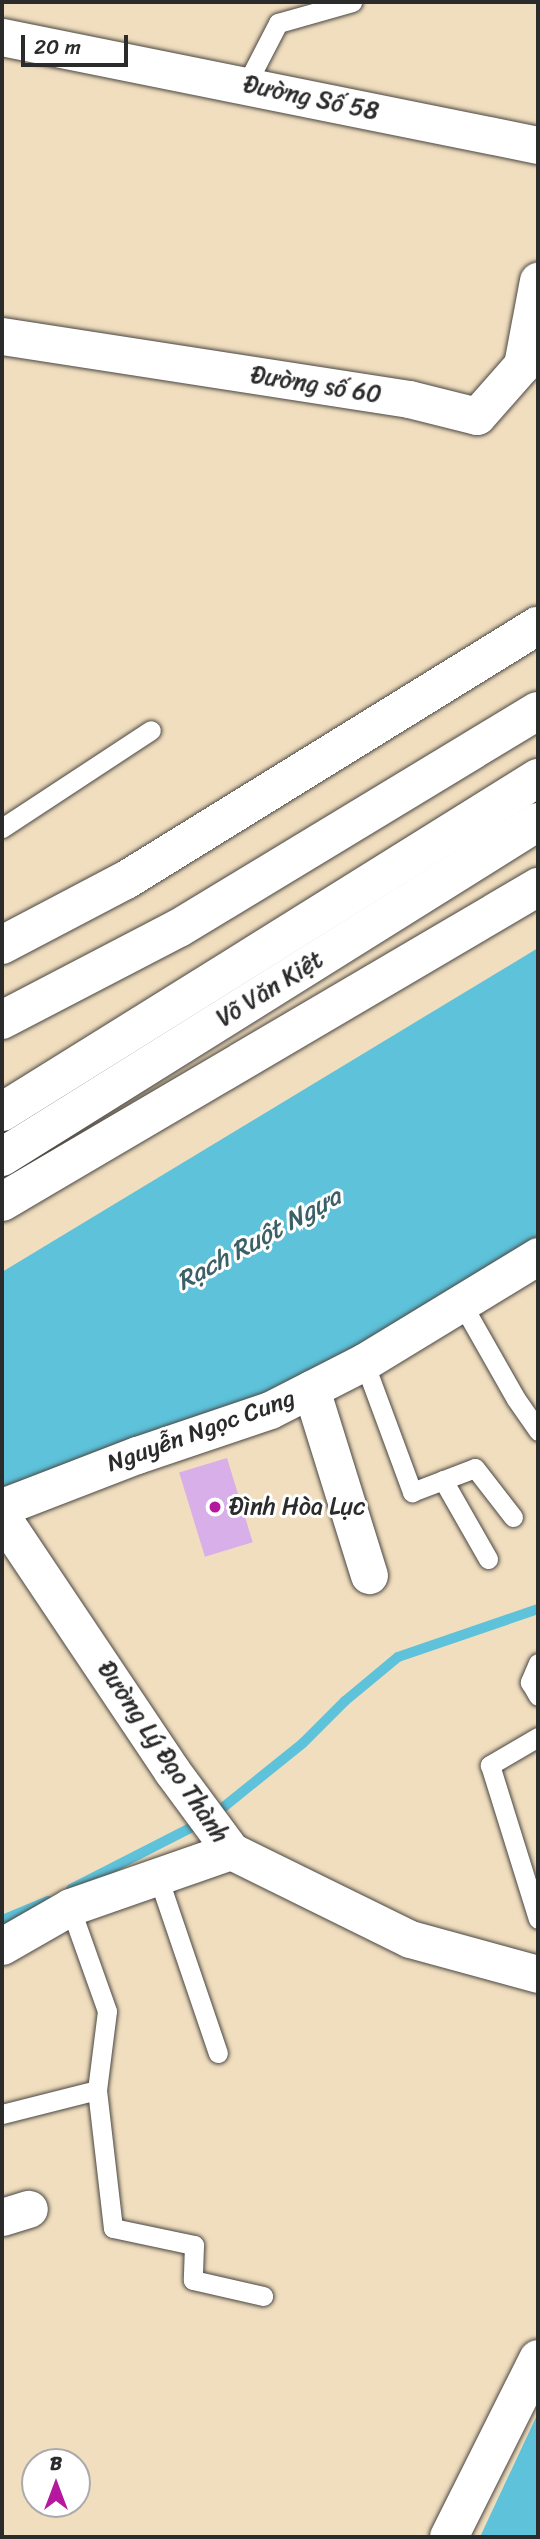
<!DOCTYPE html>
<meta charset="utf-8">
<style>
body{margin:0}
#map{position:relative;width:540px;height:2539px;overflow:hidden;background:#f1debf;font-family:Sriracha,sans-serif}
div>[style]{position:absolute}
.water>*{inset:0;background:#5dc2da}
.stream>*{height:10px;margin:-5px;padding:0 5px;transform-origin:5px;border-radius:5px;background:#5dc2da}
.building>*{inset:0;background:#d8afe8;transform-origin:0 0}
.roads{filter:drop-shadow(0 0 2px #494641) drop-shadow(0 0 2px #494641)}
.service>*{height:19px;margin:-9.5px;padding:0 9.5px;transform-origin:9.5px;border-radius:9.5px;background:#fff}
.minor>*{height:37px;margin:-18.5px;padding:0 18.5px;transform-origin:18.5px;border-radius:18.5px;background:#fff}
.tertiary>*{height:38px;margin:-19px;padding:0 19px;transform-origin:19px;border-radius:19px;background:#fff}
.primary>*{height:38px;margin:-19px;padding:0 19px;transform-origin:19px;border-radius:19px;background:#fff}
.trunk>*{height:38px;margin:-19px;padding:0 19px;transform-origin:19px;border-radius:19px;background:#fff}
.dots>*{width:19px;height:19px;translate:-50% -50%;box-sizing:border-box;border:4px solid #fff;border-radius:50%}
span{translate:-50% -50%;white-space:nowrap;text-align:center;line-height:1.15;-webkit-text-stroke:6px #fff;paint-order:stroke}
.street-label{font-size:24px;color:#2b2b2b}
.poi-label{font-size:24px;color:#2b2b2b}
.left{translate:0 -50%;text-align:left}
.water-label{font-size:26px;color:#3c6068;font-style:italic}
.frame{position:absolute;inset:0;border:4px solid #2b2b2b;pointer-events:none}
.north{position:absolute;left:21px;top:2448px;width:70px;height:70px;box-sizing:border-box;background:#fff;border:2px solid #aaa;border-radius:50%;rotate:0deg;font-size:19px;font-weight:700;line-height:28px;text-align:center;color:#2b2b2b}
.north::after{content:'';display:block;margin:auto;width:24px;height:32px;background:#b5179e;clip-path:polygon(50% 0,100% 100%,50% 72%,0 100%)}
.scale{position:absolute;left:21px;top:35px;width:107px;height:32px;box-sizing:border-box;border:4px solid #2b2b2b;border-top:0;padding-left:9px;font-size:21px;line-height:24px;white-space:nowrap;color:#2b2b2b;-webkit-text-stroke:5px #fff;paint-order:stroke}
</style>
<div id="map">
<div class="water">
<div style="clip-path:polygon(538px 948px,538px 1236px,291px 1387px,2px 1487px,2px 1272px)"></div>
<div style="clip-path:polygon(538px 2413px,538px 2537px,480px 2537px)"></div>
</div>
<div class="stream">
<div style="left:71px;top:1889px;width:156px;rotate:-27.1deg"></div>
<div style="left:210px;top:1818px;width:119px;rotate:-38.9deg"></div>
<div style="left:303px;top:1743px;width:59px;rotate:-45deg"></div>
<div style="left:345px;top:1701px;width:69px;rotate:-39.7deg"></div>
<div style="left:398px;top:1657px;width:148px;rotate:-18.9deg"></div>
<div style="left:2px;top:1920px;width:50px;rotate:-22.4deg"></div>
</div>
<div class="building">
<div style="left:227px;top:1458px;width:88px;height:50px;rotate:73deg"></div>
</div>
<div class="roads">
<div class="service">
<div style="left:246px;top:85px;width:70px;rotate:-62.7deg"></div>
<div style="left:278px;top:23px;width:77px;rotate:-15.8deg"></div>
<div style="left:2px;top:828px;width:178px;rotate:-33.3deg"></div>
<div style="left:462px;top:1304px;width:109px;rotate:60.4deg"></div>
<div style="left:516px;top:1399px;width:39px;rotate:55deg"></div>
<div style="left:364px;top:1362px;width:139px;rotate:69.7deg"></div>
<div style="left:412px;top:1492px;width:67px;rotate:-20.9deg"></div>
<div style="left:475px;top:1468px;width:62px;rotate:52.2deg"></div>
<div style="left:443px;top:1480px;width:91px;rotate:60.3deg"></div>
<div style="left:538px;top:1663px;width:21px;rotate:113deg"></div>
<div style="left:530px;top:1682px;width:16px;rotate:60deg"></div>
<div style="left:538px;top:1737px;width:56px;rotate:149.7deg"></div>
<div style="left:490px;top:1765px;width:161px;rotate:72.7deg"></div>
<div style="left:158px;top:1877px;width:186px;rotate:71.2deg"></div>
<div style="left:70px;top:1907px;width:110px;rotate:70.4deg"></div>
<div style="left:107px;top:2011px;width:80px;rotate:97.2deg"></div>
<div style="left:97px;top:2090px;width:139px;rotate:83.4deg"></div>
<div style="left:113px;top:2228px;width:83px;rotate:11.9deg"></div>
<div style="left:194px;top:2245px;width:35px;rotate:92deg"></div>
<div style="left:193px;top:2280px;width:72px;rotate:12.9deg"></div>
<div style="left:2px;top:2114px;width:98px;rotate:-14.2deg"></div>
</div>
<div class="minor">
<div style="left:2px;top:37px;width:547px;rotate:11.39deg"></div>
<div style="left:2px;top:336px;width:412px;rotate:8.8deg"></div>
<div style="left:409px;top:399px;width:70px;rotate:14deg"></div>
<div style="left:477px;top:416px;width:68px;rotate:-48.6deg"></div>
<div style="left:522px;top:365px;width:86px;rotate:-79.3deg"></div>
<div style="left:311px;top:1389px;width:195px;rotate:72.7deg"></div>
<div style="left:2px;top:1507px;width:145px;rotate:-21.1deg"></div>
<div style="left:137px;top:1455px;width:140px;rotate:-18.7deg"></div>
<div style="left:270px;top:1410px;width:106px;rotate:-27.1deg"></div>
<div style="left:364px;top:1362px;width:204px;rotate:-31.3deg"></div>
<div style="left:2px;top:1517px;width:306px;rotate:56.2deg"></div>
<div style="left:172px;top:1771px;width:99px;rotate:53.6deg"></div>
<div style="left:231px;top:1851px;width:199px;rotate:26.2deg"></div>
<div style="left:410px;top:1939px;width:133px;rotate:15.3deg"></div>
<div style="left:2px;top:1946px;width:78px;rotate:-29.8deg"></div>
<div style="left:70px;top:1907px;width:170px;rotate:-19.2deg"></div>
<div style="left:2px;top:2217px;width:28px;rotate:-17deg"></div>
</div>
<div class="tertiary">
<div style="left:449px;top:2537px;width:199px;rotate:-63.4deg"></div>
</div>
<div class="primary">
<div style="left:2px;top:945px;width:140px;rotate:-27.7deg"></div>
<div style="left:126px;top:880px;width:484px;rotate:-31.7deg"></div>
<div style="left:2px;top:1202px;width:622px;rotate:-30.44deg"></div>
</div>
<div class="trunk">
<div style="left:2px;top:1020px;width:199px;rotate:-27.5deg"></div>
<div style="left:179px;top:928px;width:419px;rotate:-31.2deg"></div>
<div style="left:2px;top:1112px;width:632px;rotate:-31.93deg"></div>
<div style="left:2px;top:1157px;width:632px;rotate:-32.01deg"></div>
</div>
</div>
<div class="dots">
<div style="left:215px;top:1507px;background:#b5179e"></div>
</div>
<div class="street-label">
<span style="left:311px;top:98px;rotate:12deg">Đường Số 58</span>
<span style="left:316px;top:385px;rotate:9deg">Đường số 60</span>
<span style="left:270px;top:989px;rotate:-32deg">Võ Văn Kiệt</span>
<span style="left:201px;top:1431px;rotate:-20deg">Nguyễn Ngọc Cung</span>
<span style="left:163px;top:1752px;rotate:56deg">Đường Lý Đạo Thành</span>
</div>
<div class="poi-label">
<span class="left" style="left:229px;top:1507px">Đình Hòa Lục</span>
</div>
<div class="water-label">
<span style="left:259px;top:1239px;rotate:-29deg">Rạch Ruột Ngựa</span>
</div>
<div class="frame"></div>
<div class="north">B</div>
<div class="scale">20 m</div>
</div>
